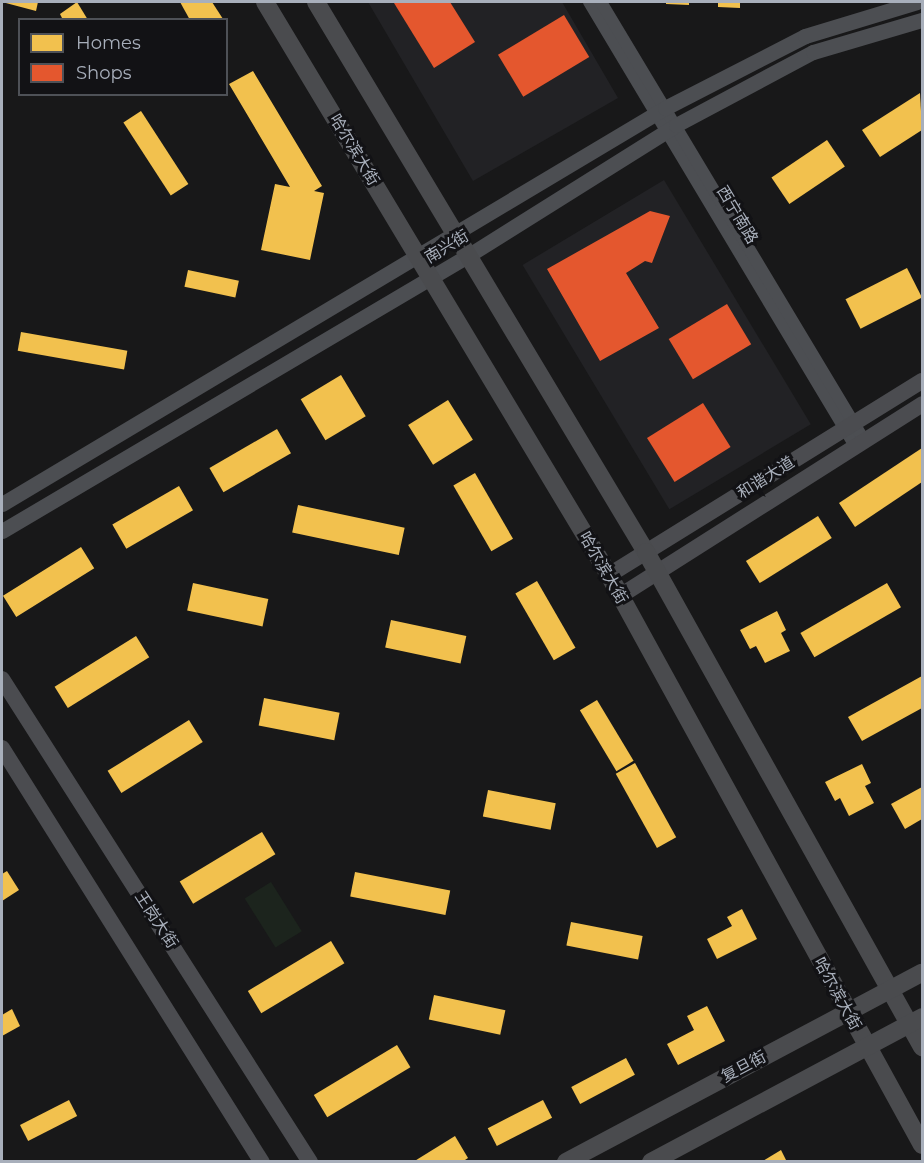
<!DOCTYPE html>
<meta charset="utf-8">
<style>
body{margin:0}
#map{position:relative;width:924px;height:1163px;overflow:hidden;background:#181819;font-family:Montserrat,"Noto Sans SC",sans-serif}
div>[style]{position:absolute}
.built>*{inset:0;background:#222225;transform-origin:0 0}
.green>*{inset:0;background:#1c241d;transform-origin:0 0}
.homes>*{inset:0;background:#f2c14e;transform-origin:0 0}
.shops>*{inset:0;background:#e4572e;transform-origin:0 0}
.minor>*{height:12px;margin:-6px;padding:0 6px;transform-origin:6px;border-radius:6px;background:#4c4e52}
.tertiary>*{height:15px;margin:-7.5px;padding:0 7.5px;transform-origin:7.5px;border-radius:7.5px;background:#4c4e52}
.secondary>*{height:16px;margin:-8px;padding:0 8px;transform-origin:8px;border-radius:8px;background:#4b4c50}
.primary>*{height:18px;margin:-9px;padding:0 9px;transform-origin:9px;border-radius:9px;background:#4a4b4e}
span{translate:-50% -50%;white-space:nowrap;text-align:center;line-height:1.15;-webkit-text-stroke:6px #121215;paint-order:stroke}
.street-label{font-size:16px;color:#a8afbb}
.frame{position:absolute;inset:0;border:3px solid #a8afbb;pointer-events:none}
.legend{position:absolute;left:18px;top:18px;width:210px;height:78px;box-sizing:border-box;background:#121215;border:2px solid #4e5157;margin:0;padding:8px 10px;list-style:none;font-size:18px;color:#a8afbb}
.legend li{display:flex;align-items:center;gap:12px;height:30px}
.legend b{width:30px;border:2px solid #4e5157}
</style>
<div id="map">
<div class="built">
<div style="clip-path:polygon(368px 2px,562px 2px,618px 98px,473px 181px)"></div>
<div style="left:664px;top:180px;width:285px;height:165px;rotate:59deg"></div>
</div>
<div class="green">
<div style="left:271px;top:882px;width:58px;height:31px;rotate:58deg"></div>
</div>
<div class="homes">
<div style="clip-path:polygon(2px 2px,38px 2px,36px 11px)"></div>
<div style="clip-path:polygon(77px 2px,88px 20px,63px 20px,60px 14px)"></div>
<div style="clip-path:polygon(180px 2px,212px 2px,223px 19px,190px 20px)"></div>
<div style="clip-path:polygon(666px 2px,689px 2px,689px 5px,666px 4px)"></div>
<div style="clip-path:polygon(718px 2px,740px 2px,740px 8px,718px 7px)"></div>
<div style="clip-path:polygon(253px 71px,322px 186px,314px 191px,324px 193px,310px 260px,261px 250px,275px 184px,290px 187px,229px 84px)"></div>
<div style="clip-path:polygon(920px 93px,922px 130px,880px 157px,862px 130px)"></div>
<div style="left:141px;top:111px;width:87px;height:21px;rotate:57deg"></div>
<div style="left:827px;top:140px;width:32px;height:67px;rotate:56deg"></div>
<div style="left:907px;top:268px;width:33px;height:69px;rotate:63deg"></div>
<div style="left:188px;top:270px;width:52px;height:17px;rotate:12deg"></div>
<div style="left:21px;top:332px;width:108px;height:19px;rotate:10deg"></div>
<div style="left:341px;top:375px;width:48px;height:47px;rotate:59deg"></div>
<div style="left:448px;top:400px;width:47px;height:47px;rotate:58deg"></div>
<div style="left:277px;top:429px;width:28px;height:78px;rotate:60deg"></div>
<div style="clip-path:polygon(922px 448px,922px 482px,855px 527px,839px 503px)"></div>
<div style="left:475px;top:473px;width:76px;height:25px;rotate:60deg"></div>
<div style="left:179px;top:486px;width:28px;height:77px;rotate:60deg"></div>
<div style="left:298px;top:505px;width:109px;height:28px;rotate:12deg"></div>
<div style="left:818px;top:516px;width:26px;height:85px;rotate:58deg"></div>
<div style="left:81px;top:547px;width:25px;height:92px;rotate:58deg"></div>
<div style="left:537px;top:581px;width:77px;height:25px;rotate:60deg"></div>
<div style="left:193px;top:583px;width:77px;height:28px;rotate:12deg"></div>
<div style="left:887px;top:583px;width:28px;height:100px;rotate:60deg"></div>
<div style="clip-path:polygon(777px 611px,786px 630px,781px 633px,790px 651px,765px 663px,756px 646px,750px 649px,740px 630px)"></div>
<div style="left:391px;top:620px;width:77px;height:28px;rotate:12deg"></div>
<div style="left:136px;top:636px;width:25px;height:96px;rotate:58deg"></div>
<div style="clip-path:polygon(922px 676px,922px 708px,862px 741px,848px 717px)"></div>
<div style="left:264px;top:698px;width:77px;height:28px;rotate:11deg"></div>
<div style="left:597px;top:700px;width:71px;height:20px;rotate:59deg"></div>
<div style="left:189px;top:720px;width:26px;height:96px;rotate:58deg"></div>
<div style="left:635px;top:763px;width:85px;height:22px;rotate:61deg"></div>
<div style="clip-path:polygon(862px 764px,871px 783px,865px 786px,874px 803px,849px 816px,840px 798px,835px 801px,825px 782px)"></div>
<div style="clip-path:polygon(922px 787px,922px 819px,905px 829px,891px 804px)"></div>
<div style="left:488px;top:790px;width:69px;height:27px;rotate:11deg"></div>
<div style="left:262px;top:832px;width:26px;height:96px;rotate:59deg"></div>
<div style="clip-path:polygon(7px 871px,19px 890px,2px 901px,2px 874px)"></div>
<div style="left:355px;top:872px;width:97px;height:25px;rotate:11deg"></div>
<div style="clip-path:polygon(742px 909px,757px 939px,717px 959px,707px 939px,732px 926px,727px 917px)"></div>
<div style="left:571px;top:922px;width:73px;height:24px;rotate:11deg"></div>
<div style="left:331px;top:941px;width:26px;height:97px;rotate:59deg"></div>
<div style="left:434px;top:995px;width:73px;height:25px;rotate:12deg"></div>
<div style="clip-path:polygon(707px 1006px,725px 1041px,678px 1065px,667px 1044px,694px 1030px,687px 1016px)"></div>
<div style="clip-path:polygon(12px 1009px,20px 1026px,2px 1036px,2px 1015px)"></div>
<div style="left:397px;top:1045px;width:26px;height:97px;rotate:59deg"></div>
<div style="left:626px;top:1058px;width:19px;height:62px;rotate:62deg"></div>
<div style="left:69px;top:1100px;width:18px;height:55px;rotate:63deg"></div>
<div style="left:543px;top:1100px;width:20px;height:62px;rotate:63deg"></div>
<div style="clip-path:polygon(455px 1136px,468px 1158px,462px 1162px,413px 1162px)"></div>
<div style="clip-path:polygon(781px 1150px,787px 1162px,761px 1162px)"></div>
</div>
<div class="shops">
<div style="clip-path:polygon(450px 2px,475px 42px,434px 68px,394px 3px)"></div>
<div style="left:564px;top:15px;width:49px;height:77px;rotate:59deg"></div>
<div style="clip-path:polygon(650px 211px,670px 216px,652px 263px,645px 261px,626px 273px,659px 328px,600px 361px,547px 269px)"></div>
<div style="left:727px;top:304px;width:47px;height:68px;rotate:59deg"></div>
<div style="left:703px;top:403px;width:52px;height:66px;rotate:58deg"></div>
</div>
<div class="minor">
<div style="left:589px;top:2px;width:518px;rotate:59.07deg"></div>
<div style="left:601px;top:2px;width:511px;rotate:59.02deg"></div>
</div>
<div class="tertiary">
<div style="left:2px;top:504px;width:772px;rotate:-30.85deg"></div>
<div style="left:665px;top:108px;width:157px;rotate:-27.2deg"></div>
<div style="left:805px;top:36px;width:117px;rotate:-16.9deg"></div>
<div style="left:2px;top:531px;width:542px;rotate:-30.58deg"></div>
<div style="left:469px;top:255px;width:244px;rotate:-32.1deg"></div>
<div style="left:676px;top:125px;width:155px;rotate:-28.1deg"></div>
<div style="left:813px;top:52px;width:114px;rotate:-16.4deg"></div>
</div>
<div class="secondary">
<div style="left:609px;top:575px;width:368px;rotate:-31.8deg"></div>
<div style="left:620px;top:596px;width:358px;rotate:-32.4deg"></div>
<div style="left:2px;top:679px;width:573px;rotate:57.48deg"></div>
<div style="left:2px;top:748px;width:489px;rotate:57.9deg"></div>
</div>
<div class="primary">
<div style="left:265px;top:2px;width:668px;rotate:59.02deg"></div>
<div style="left:609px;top:575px;width:650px;rotate:61.23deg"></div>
<div style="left:316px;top:2px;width:641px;rotate:59.04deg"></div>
<div style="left:646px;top:552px;width:567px;rotate:60.86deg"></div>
<div style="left:566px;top:1162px;width:403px;rotate:-28deg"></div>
<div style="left:651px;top:1162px;width:307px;rotate:-28.1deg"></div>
</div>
<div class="street-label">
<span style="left:354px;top:150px;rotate:59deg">哈尔滨大街</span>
<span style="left:737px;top:215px;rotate:59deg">西宁南路</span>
<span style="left:447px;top:247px;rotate:-31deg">南兴街</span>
<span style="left:766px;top:478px;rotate:-32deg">和谐大道</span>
<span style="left:603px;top:568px;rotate:60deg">哈尔滨大街</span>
<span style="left:156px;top:920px;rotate:57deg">王岗大街</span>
<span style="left:837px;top:994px;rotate:61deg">哈尔滨大街</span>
<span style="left:744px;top:1067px;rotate:-28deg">复旦街</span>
</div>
<div class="frame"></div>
<ul class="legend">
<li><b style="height:16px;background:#f2c14e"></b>Homes</li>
<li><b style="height:16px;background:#e4572e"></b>Shops</li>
</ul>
</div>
